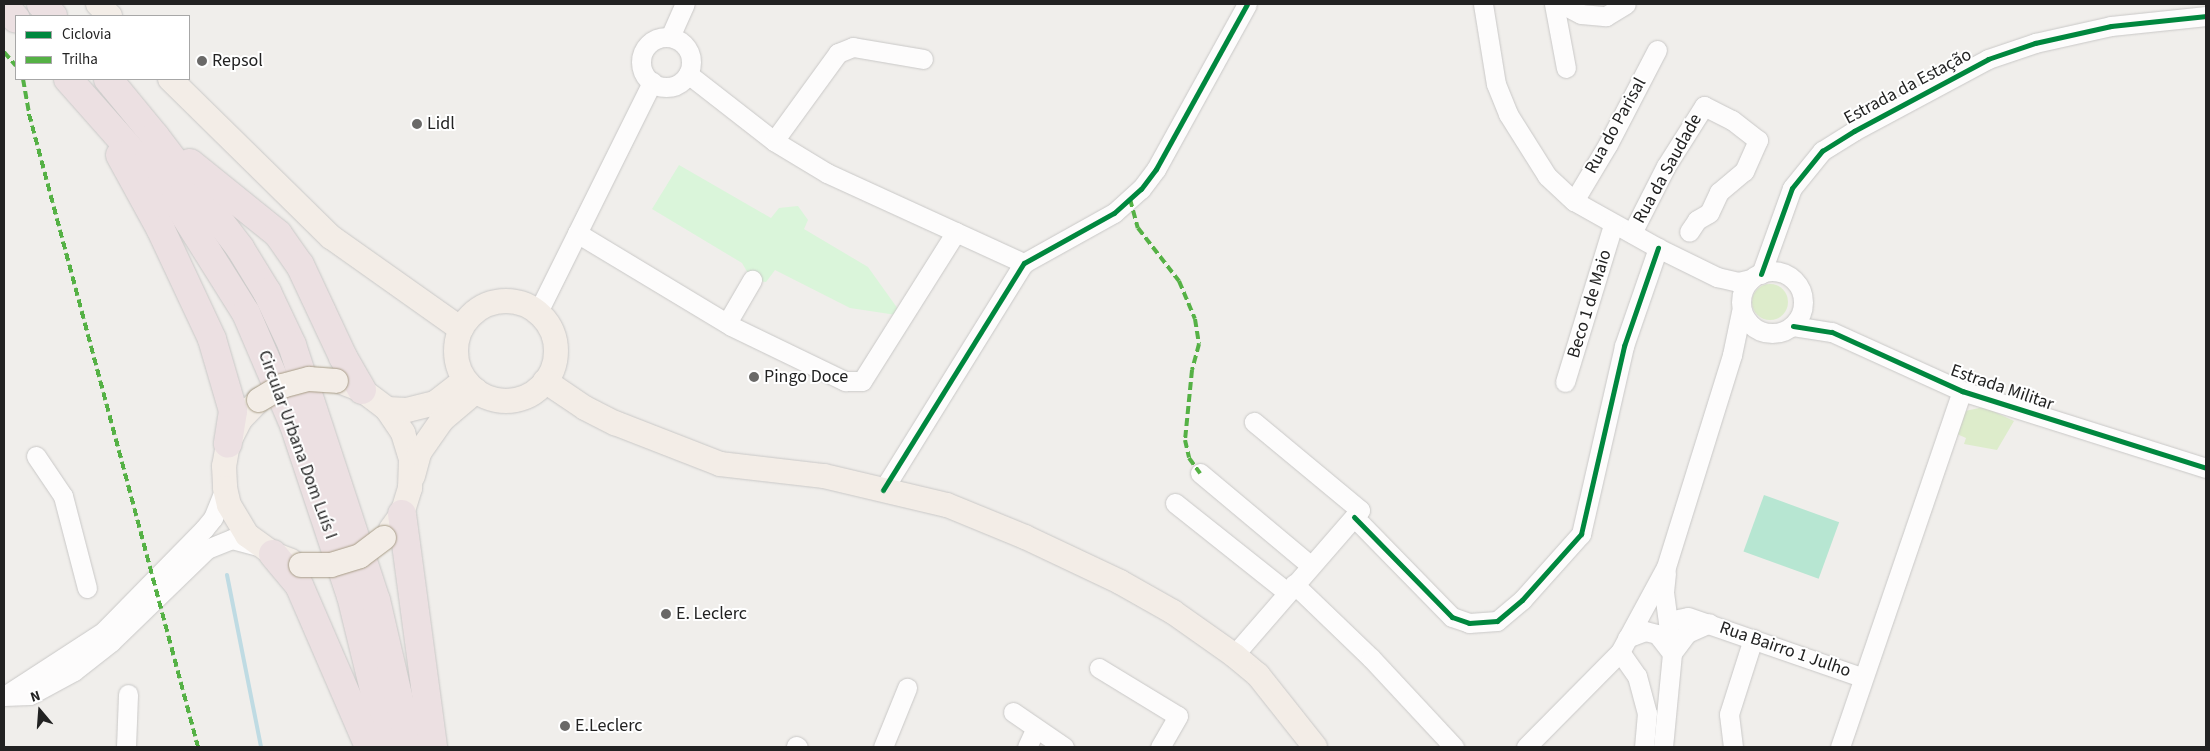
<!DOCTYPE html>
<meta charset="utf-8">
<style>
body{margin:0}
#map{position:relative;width:2210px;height:751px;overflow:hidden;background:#f0eeeb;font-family:"Source Sans 3",sans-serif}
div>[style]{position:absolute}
.grass>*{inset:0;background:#ddeccb}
.round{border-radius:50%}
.park>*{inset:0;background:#daf5da}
.pitch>*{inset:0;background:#b7e6d2;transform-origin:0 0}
.stream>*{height:4px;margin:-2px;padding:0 2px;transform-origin:2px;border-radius:2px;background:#bfdbe3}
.roads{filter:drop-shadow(0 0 1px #c9c8c7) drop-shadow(0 0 1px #c9c8c7)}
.minor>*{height:19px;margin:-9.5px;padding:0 9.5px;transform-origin:9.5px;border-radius:9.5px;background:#fdfcfc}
.minor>.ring{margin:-9.5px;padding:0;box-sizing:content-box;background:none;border:19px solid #fdfcfc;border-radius:50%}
.major>*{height:24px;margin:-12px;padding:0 12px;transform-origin:12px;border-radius:12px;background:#f3ede7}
.major>.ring{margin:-12px;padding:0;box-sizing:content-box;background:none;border:24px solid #f3ede7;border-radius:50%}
.highway>*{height:28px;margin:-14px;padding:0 14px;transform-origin:14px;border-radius:14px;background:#ece0e2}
.bridges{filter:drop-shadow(0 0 1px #a79c86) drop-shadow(0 0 1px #a79c86)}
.major-bridge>*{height:24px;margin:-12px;padding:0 12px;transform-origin:12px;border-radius:12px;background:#f3ede7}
.quiet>*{height:4px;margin-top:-2px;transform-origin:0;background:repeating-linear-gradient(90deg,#55b145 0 8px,transparent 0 12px)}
.cycleway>*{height:5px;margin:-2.5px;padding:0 2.5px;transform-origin:2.5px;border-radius:2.5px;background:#00873e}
.dots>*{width:14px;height:14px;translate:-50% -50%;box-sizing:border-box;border:2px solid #fff;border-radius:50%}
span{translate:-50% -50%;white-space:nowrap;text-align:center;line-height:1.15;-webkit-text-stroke:4px #fff;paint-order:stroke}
.poi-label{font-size:18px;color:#222}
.left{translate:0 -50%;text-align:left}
.street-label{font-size:18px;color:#222}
.frame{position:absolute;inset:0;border:5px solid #222;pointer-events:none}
.legend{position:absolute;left:15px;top:15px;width:175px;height:65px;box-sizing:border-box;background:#fff;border:1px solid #a7a7a7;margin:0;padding:6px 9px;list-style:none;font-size:15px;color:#222}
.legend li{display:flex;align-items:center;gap:10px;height:25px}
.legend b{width:25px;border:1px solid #a7a7a7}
.north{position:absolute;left:15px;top:686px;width:50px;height:50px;-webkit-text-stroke:4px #fff;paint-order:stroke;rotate:342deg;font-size:14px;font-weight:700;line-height:20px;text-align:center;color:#222}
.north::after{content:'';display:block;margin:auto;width:18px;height:22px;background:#222;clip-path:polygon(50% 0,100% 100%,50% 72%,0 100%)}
</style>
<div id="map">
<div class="grass">
<div class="round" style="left:1752px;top:284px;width:36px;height:36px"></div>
<div style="clip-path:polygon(1984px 407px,2014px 421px,1997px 450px,1964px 444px,1966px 438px,1957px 434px,1965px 411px)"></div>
</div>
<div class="park">
<div style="clip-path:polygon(679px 165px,771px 218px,779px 208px,798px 206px,808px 220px,804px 229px,868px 267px,903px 316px,850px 308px,775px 270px,766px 282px,752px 280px,742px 263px,652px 209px)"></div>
</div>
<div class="pitch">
<div style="left:1764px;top:495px;width:80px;height:60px;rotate:20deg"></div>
</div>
<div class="stream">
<div style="left:227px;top:575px;width:175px;rotate:78.8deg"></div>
</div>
<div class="roads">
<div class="minor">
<div style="left:1483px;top:4px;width:81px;rotate:80.8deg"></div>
<div style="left:1496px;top:84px;width:32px;rotate:68deg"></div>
<div style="left:1508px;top:114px;width:73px;rotate:57.8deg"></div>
<div style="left:1547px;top:176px;width:37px;rotate:43deg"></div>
<div style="left:1574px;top:201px;width:96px;rotate:29.2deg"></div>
<div style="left:1658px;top:248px;width:66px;rotate:26.2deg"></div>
<div style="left:1717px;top:277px;width:22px;rotate:13deg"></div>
<div style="left:1738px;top:282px;width:13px;rotate:-13deg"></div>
<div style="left:1554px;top:4px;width:65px;rotate:79.4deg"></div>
<div style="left:1562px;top:4px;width:21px;rotate:28deg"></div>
<div style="left:1581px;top:14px;width:25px;rotate:5deg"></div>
<div style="left:1606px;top:16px;width:23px;rotate:-31deg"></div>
<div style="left:670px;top:37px;width:36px;rotate:-66deg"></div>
<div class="ring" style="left:641px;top:37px;width:31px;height:31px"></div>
<div style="left:688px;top:74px;width:109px;rotate:37.9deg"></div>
<div style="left:774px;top:141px;width:62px;rotate:31.1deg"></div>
<div style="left:827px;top:173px;width:217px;rotate:24.6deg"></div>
<div style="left:774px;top:141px;width:109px;rotate:-54deg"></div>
<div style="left:838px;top:53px;width:16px;rotate:-22deg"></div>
<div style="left:853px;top:47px;width:71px;rotate:9.7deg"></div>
<div style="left:1574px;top:201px;width:66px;rotate:-59.2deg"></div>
<div style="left:1608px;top:144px;width:106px;rotate:-62.5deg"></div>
<div style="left:577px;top:233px;width:180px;rotate:31.1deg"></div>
<div style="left:731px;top:326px;width:127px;rotate:25.8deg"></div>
<div style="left:845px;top:381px;width:17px"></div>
<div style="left:862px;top:381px;width:176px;rotate:-57.8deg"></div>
<div style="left:1632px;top:233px;width:75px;rotate:-63.1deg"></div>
<div style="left:1666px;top:166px;width:71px;rotate:-57.7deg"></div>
<div style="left:1704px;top:106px;width:31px;rotate:27deg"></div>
<div style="left:1732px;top:120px;width:33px;rotate:38deg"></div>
<div style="left:1758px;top:140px;width:34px;rotate:114deg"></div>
<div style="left:1744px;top:171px;width:33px;rotate:140deg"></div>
<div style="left:1719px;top:192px;width:23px;rotate:115deg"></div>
<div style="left:1709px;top:213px;width:14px;rotate:150deg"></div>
<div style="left:1697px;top:220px;width:14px;rotate:124deg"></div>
<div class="ring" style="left:1741px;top:271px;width:43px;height:43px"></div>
<div style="left:1761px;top:274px;width:91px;rotate:-70.2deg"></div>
<div style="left:1792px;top:188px;width:48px;rotate:-51deg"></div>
<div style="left:1822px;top:151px;width:38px;rotate:-32deg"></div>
<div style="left:1854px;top:131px;width:152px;rotate:-28.2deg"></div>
<div style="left:1988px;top:59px;width:50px;rotate:-18.8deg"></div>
<div style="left:2035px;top:43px;width:78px;rotate:-12.6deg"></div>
<div style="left:2111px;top:26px;width:96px;rotate:-6deg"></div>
<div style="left:538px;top:312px;width:257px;rotate:-63.6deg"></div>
<div style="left:727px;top:323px;width:50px;rotate:-59.8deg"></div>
<div style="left:1793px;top:326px;width:39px;rotate:9deg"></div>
<div style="left:1832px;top:332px;width:143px;rotate:24.4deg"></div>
<div style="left:1962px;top:391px;width:256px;rotate:17.5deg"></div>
<div style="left:1565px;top:382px;width:164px;rotate:-73deg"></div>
<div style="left:36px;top:456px;width:48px;rotate:56deg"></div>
<div style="left:63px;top:496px;width:95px;rotate:75.4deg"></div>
<div style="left:1200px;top:473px;width:143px;rotate:39.9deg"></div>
<div style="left:883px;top:490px;width:267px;rotate:-58.2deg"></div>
<div style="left:1024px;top:263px;width:103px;rotate:-29.1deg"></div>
<div style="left:1114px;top:213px;width:36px;rotate:-42deg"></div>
<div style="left:1141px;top:189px;width:25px;rotate:-53deg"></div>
<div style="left:1156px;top:169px;width:188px;rotate:-61.1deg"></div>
<div style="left:1175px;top:503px;width:143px;rotate:38.5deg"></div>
<div style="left:1354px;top:517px;width:140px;rotate:45.6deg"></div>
<div style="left:1452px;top:617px;width:18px;rotate:19deg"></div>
<div style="left:1469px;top:623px;width:28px;rotate:-4deg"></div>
<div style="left:1497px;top:621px;width:33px;rotate:-40deg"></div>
<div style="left:1522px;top:600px;width:89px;rotate:-48.2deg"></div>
<div style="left:1581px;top:534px;width:193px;rotate:-77.1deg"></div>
<div style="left:1624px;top:346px;width:104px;rotate:-70.9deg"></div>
<div style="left:1294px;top:584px;width:107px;rotate:43.9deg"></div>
<div style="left:1371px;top:658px;width:122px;rotate:47deg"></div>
<div style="left:1668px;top:621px;width:20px;rotate:-11deg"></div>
<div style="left:1688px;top:617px;width:183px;rotate:19.1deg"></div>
<div style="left:1627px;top:638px;width:19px;rotate:-21deg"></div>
<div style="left:1645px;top:631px;width:12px;rotate:14deg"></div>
<div style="left:1657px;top:634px;width:24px;rotate:52deg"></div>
<div style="left:1620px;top:652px;width:29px;rotate:55deg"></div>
<div style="left:1637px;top:676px;width:38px;rotate:75deg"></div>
<div style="left:1647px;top:713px;width:34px;rotate:95deg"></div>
<div style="left:1672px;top:653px;width:25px;rotate:-53deg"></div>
<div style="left:1687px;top:633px;width:24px;rotate:-24deg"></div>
<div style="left:1234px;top:655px;width:192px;rotate:-49deg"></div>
<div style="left:1360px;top:510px;width:138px;rotate:-140.3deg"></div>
<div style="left:1099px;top:668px;width:92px;rotate:31.3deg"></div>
<div style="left:1178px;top:716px;width:36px;rotate:120deg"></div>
<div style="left:6px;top:695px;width:117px;rotate:-33.1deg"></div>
<div style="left:104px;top:631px;width:143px;rotate:-45.6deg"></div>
<div style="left:204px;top:529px;width:14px;rotate:-51deg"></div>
<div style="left:213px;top:518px;width:32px;rotate:-68deg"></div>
<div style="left:4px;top:696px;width:26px;rotate:-2deg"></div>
<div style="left:30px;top:695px;width:50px;rotate:-28.6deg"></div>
<div style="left:74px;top:671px;width:47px;rotate:-38.1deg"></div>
<div style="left:111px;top:642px;width:134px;rotate:-44.1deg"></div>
<div style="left:207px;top:549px;width:27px;rotate:-22deg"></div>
<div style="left:232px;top:539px;width:28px;rotate:15deg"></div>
<div style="left:1013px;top:712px;width:62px;rotate:34.5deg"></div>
<div style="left:796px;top:746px;width:2px;rotate:27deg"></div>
<div style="left:126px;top:747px;width:53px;rotate:-87.8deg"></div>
<div style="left:883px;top:747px;width:64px;rotate:-67.9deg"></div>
<div style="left:1027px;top:747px;width:19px;rotate:-65deg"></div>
<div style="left:1526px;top:747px;width:134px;rotate:-45.3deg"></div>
<div style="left:1620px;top:652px;width:97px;rotate:-61.6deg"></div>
<div style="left:1666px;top:567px;width:222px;rotate:-72.7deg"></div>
<div style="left:1732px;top:355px;width:44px;rotate:-78.2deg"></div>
<div style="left:1663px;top:747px;width:94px;rotate:-84.5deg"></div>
<div style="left:1672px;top:653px;width:62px;rotate:-97.5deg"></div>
<div style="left:1664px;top:592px;width:19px;rotate:-84deg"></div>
<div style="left:1733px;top:747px;width:33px;rotate:-97deg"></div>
<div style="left:1729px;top:714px;width:79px;rotate:-72.3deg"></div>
<div style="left:1840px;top:747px;width:376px;rotate:-71.1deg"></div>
</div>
<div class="major">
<div style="left:98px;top:4px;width:17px;rotate:45deg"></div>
<div style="left:170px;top:79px;width:226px;rotate:44.5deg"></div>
<div style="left:331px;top:237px;width:159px;rotate:35.3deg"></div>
<div class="ring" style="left:456px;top:301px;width:76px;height:76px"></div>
<div style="left:545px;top:381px;width:48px;rotate:34deg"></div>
<div style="left:585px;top:408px;width:34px;rotate:27deg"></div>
<div style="left:615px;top:423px;width:113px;rotate:21.3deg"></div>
<div style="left:720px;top:464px;width:105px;rotate:6.6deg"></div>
<div style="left:824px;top:476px;width:126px;rotate:13.3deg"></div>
<div style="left:947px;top:505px;width:84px;rotate:22.3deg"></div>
<div style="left:1025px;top:537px;width:105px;rotate:25.3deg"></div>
<div style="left:1120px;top:582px;width:61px;rotate:29.5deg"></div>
<div style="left:1173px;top:612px;width:75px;rotate:35.2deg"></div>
<div style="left:1234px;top:655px;width:31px;rotate:40deg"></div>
<div style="left:1258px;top:675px;width:92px;rotate:51.6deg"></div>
<div style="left:344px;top:383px;width:19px;rotate:21deg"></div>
<div style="left:362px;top:390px;width:31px;rotate:37deg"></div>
<div style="left:387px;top:409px;width:29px;rotate:56deg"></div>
<div style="left:403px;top:433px;width:28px;rotate:73deg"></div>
<div style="left:411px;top:460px;width:28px;rotate:92deg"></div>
<div style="left:410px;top:488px;width:27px;rotate:107deg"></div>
<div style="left:402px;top:514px;width:19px;rotate:126deg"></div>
<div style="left:259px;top:400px;width:28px;rotate:134deg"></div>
<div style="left:240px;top:420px;width:27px;rotate:117deg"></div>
<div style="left:228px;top:444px;width:22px;rotate:100deg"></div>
<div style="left:224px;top:466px;width:22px;rotate:87deg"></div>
<div style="left:225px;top:488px;width:17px;rotate:77deg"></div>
<div style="left:229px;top:505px;width:35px;rotate:59deg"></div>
<div style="left:247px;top:535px;width:32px;rotate:36deg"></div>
<div style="left:273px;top:554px;width:19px;rotate:21deg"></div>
<div style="left:387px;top:409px;width:20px;rotate:3deg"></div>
<div style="left:407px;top:410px;width:29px;rotate:-14deg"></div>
<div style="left:435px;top:403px;width:36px;rotate:-38deg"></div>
<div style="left:413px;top:476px;width:24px;rotate:-75deg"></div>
<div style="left:419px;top:453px;width:40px;rotate:-55.1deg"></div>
<div style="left:442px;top:420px;width:45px;rotate:-40.5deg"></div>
</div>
<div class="highway">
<div style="left:41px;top:4px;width:17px;rotate:45deg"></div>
<div style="left:4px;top:5px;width:18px;rotate:49deg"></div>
<div style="left:68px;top:79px;width:162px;rotate:48.5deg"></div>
<div style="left:175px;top:200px;width:133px;rotate:57.9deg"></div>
<div style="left:246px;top:313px;width:122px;rotate:66.8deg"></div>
<div style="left:294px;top:425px;width:180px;rotate:71.6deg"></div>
<div style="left:351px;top:596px;width:155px;rotate:76.2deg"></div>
<div style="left:108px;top:79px;width:74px;rotate:50.5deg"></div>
<div style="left:155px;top:136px;width:141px;rotate:52.8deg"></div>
<div style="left:240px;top:248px;width:52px;rotate:58.5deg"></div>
<div style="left:267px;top:292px;width:59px;rotate:64.7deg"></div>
<div style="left:292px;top:345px;width:268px;rotate:71.8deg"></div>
<div style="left:376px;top:600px;width:151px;rotate:77deg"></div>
<div style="left:120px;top:155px;width:85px;rotate:61.3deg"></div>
<div style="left:161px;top:230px;width:120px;rotate:64.9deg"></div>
<div style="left:212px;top:339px;width:75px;rotate:73.7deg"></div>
<div style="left:233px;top:411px;width:33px;rotate:99deg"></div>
<div style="left:190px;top:163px;width:113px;rotate:38.9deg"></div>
<div style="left:278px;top:234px;width:38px;rotate:55deg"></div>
<div style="left:300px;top:265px;width:102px;rotate:64.9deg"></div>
<div style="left:343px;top:357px;width:38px;rotate:60deg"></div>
<div style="left:402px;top:514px;width:235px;rotate:82.4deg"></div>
<div style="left:273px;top:554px;width:40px;rotate:50deg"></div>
<div style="left:299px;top:585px;width:176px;rotate:66.6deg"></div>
</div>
</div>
<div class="bridges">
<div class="major-bridge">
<div style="left:259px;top:400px;width:27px;rotate:-31deg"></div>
<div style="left:282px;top:386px;width:28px;rotate:-15deg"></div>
<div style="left:309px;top:379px;width:27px;rotate:4deg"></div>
<div style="left:301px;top:565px;width:30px"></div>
<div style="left:331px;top:565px;width:30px;rotate:-17deg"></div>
<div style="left:360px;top:556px;width:30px;rotate:-37deg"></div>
</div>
</div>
<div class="quiet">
<div style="left:4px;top:52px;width:18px;rotate:49deg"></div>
<div style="left:23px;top:79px;width:36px;rotate:80deg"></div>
<div style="left:29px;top:114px;width:655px;rotate:75.05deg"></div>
<div style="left:1130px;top:199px;width:30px;rotate:75deg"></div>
<div style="left:1138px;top:228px;width:67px;rotate:52.3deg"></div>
<div style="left:1179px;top:281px;width:41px;rotate:67.2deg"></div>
<div style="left:1195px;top:319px;width:25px;rotate:81deg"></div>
<div style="left:1199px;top:344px;width:27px;rotate:105deg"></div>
<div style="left:1192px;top:370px;width:70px;rotate:95.7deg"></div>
<div style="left:1185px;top:440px;width:18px;rotate:77deg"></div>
<div style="left:1189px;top:458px;width:19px;rotate:54deg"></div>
</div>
<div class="cycleway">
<div style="left:1761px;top:274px;width:91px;rotate:-70.2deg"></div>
<div style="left:1792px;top:188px;width:48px;rotate:-51deg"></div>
<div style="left:1822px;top:151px;width:38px;rotate:-32deg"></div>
<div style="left:1854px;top:131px;width:152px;rotate:-28.2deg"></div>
<div style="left:1988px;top:59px;width:50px;rotate:-18.8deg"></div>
<div style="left:2035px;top:43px;width:78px;rotate:-12.6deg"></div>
<div style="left:2111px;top:26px;width:96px;rotate:-6deg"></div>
<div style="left:1793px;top:326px;width:39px;rotate:9deg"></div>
<div style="left:1832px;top:332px;width:143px;rotate:24.4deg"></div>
<div style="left:1962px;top:391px;width:256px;rotate:17.5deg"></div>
<div style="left:883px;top:490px;width:267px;rotate:-58.2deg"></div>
<div style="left:1024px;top:263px;width:103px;rotate:-29.1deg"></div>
<div style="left:1114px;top:213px;width:36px;rotate:-42deg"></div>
<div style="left:1141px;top:189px;width:25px;rotate:-53deg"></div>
<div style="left:1156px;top:169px;width:188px;rotate:-61.1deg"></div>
<div style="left:1354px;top:517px;width:140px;rotate:45.6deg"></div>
<div style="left:1452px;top:617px;width:18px;rotate:19deg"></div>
<div style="left:1469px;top:623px;width:28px;rotate:-4deg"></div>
<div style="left:1497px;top:621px;width:33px;rotate:-40deg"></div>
<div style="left:1522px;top:600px;width:89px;rotate:-48.2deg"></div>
<div style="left:1581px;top:534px;width:193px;rotate:-77.1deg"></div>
<div style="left:1624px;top:346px;width:104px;rotate:-70.9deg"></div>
</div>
<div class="dots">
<div style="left:202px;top:61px;background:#6a6968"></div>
<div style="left:417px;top:124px;background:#6a6968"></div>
<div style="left:754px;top:377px;background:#6a6968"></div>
<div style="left:666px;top:614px;background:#6a6968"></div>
<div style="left:565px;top:726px;background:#6a6968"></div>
</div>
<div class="poi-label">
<span class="left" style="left:212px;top:61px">Repsol</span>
<span class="left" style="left:427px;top:124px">Lidl</span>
<span class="left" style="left:764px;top:377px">Pingo Doce</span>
<span class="left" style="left:676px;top:614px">E. Leclerc</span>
<span class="left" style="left:575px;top:726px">E.Leclerc</span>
</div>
<div class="street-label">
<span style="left:1908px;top:87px;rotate:-28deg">Estrada da Estação</span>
<span style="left:1616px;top:126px;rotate:-61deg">Rua do Parisal</span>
<span style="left:1668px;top:169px;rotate:-61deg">Rua da Saudade</span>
<span style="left:1590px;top:304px;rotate:-73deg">Beco 1 de Maio</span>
<span style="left:2002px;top:388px;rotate:19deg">Estrada Militar</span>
<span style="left:297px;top:445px;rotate:70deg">Circular Urbana Dom Luís I</span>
<span style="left:1785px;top:650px;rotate:19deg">Rua Bairro 1 Julho</span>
</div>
<div class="frame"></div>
<ul class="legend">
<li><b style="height:6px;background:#00873e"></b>Ciclovia</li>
<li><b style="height:6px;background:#55b145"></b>Trilha</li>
</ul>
<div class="north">N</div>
</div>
